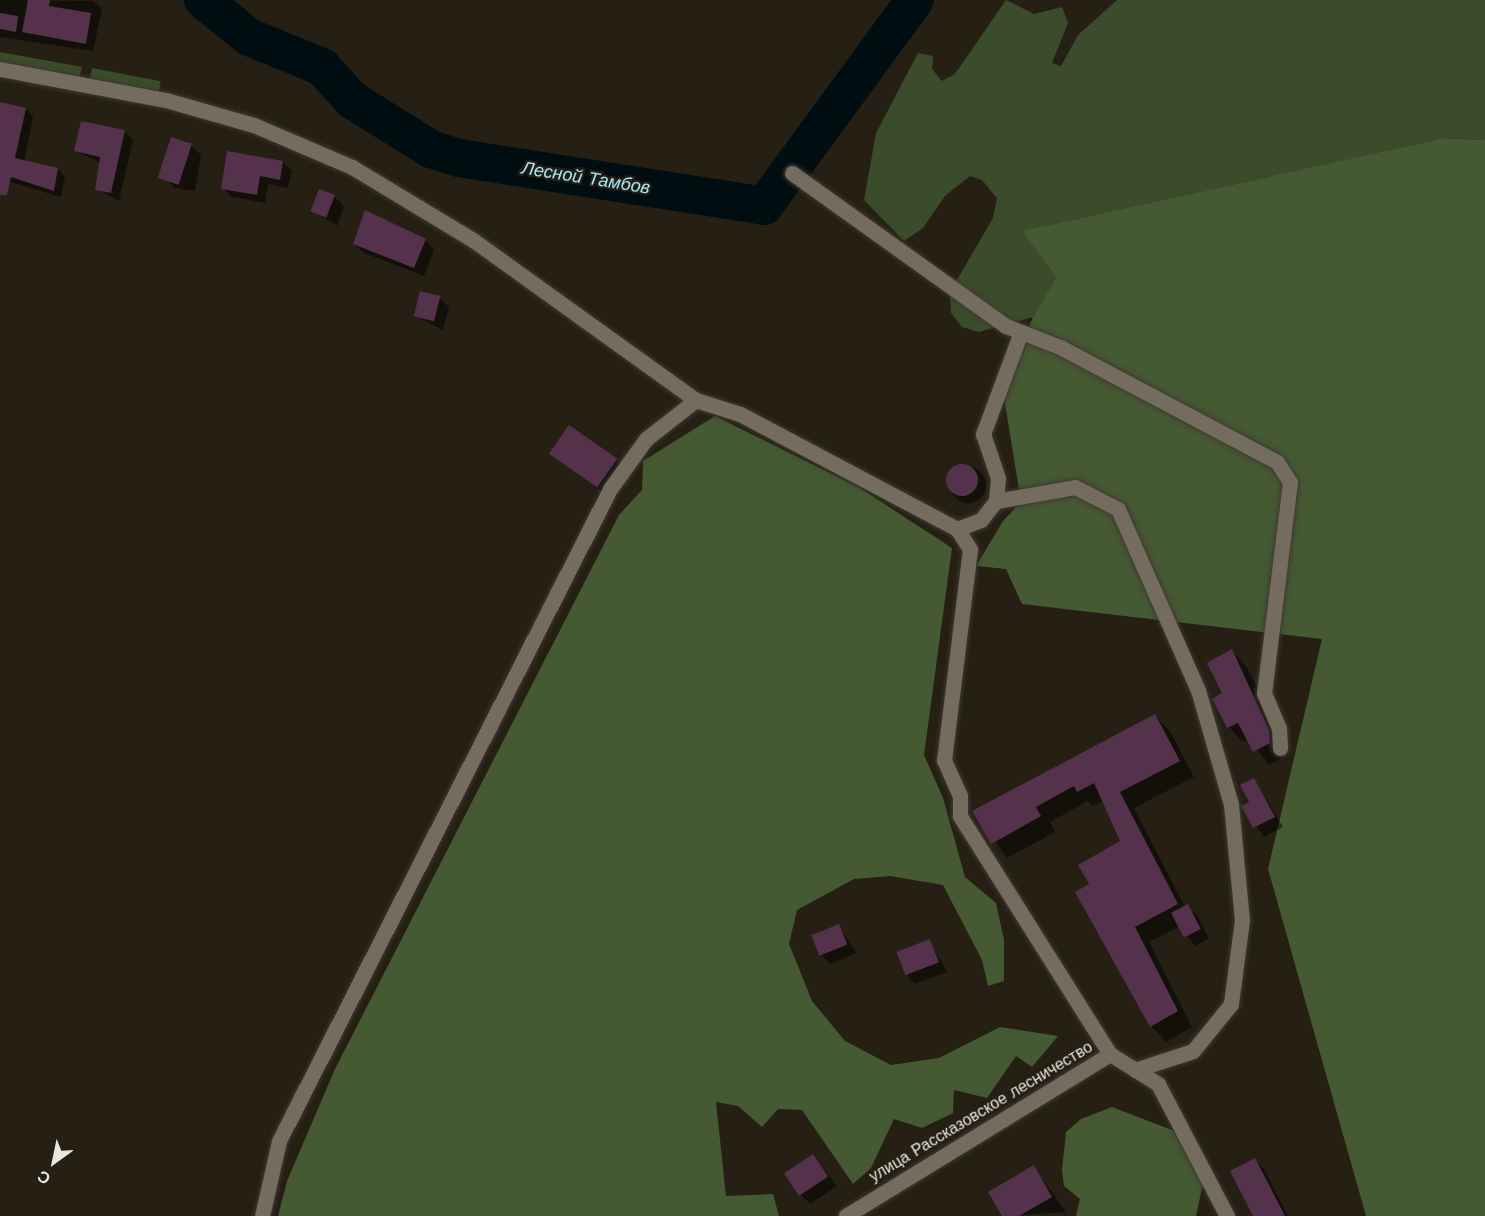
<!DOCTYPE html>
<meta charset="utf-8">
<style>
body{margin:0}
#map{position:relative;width:1485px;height:1216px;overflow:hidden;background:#251f14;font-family:"Work Sans",sans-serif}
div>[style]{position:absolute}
.green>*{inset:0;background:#3b4c2c;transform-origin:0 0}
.forest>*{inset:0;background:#455933}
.shadow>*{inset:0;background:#0007}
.round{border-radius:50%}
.river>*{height:38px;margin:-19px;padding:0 19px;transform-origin:19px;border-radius:19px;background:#000d11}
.building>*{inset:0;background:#54324c;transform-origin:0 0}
.roads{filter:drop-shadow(0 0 2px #3e3932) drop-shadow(0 0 2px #3e3932)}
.street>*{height:15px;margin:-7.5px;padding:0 7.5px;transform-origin:7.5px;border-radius:7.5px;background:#736c5f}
span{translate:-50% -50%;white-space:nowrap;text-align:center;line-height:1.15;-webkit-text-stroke:4.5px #251f14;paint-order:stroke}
.street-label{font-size:16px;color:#eae5de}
.water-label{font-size:18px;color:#a1e7fa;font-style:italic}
.north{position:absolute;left:24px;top:1132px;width:60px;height:60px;-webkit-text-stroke:4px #251f14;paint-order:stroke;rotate:213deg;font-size:16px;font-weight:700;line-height:24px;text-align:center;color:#eae5de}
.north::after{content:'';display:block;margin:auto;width:21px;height:27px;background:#eae5de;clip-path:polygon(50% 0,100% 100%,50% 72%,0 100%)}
</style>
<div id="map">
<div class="green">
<div style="clip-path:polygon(1006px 0,1034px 14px,1062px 7px,1068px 23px,1052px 63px,1061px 66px,1078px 35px,1117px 0,1485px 0,1485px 140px,1444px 138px,1023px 231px,1058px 277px,1033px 317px,979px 332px,962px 327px,951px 313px,950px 292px,993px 218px,997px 198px,982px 180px,970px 176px,945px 196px,923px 228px,904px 241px,864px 200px,876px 133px,918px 53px,933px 56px,932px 69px,942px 81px,955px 74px)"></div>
<div style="clip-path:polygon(0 52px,82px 67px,79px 79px,0 63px)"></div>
<div style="left:92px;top:68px;width:70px;height:13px;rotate:11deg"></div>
</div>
<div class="forest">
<div style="clip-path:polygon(1444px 138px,1485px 140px,1485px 1216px,1366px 1216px,1268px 869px,1322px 639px,1022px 604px,1006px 569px,976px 566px,1003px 521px,1021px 502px,1003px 391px,1033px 317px,1057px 277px,1022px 231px)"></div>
<div style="clip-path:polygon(715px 416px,860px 488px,952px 548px,924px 755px,943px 798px,965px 877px,996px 903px,1004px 940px,1004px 981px,988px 986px,982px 960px,943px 885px,890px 876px,854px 879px,797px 910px,789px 944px,812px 1001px,845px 1041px,891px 1065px,939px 1058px,1000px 1027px,1058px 1036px,1032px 1067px,1016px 1056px,987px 1098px,954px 1090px,953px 1113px,922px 1128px,894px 1119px,871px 1168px,853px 1184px,802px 1110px,778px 1109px,762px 1127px,738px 1106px,716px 1102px,726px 1196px,773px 1194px,779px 1216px,278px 1216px,287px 1181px,335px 1069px,619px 515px,642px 490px,643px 461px)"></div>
<div style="clip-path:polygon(1112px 1107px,1172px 1130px,1197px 1153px,1203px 1183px,1196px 1216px,1076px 1216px,1080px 1199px,1064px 1186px,1062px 1170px,1066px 1132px,1081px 1119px)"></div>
</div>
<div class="shadow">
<div style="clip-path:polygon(0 0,93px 1px,102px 9px,93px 51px,0 37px)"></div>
<div style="clip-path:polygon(0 104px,26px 109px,33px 117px,24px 161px,58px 169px,65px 177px,61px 197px,0 179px)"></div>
<div style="clip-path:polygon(125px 132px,133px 140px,119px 201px,96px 189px,101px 163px,76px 151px)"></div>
<div style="clip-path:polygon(172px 139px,186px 141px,201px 155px,195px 191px,175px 188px,166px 178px)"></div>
<div style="clip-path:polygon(283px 162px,292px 171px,288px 188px,268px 184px,265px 203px,232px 197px,223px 188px)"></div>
<div style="clip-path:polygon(334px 196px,344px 206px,337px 226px,314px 211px)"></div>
<div style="clip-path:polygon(425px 240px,434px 250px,424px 276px,364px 253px,354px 244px)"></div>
<div style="clip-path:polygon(439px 298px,449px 307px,443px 330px,415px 316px)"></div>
<div style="clip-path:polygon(551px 453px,616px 460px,631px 474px,613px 500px)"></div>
<div class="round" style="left:950px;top:467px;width:36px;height:36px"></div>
<div style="clip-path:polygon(1232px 651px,1246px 666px,1268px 708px,1284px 757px,1269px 765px,1248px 739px,1243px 742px,1229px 727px,1214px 699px,1224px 694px)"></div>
<div style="clip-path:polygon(1155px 716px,1170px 731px,1194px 777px,1134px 808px,1185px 907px,1197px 915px,1209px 938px,1195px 946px,1180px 926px,1149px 942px,1192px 1027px,1166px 1042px,1151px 1026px,1091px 885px,1122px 842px,1104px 800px,1093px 806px,1088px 801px,1050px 822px,1055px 832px,1007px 858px,975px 811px)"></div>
<div style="clip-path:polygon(1254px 780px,1283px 827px,1264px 837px,1243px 807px,1251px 803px)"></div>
<div style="clip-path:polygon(839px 926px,856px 953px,830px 964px,821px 954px)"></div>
<div style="clip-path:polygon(929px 940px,947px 972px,915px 984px,906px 974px)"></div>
<div style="clip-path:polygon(813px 1156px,837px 1186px,810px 1204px,801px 1195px)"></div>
<div style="clip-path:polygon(1254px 1160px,1264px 1169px,1288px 1216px,1255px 1216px)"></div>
<div style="clip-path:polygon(1034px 1167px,1066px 1212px,1004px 1216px)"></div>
</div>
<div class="river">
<div style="left:203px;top:0;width:59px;rotate:38.8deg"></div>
<div style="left:249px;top:37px;width:79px;rotate:22.3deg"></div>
<div style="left:322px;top:67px;width:45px;rotate:47.7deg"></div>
<div style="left:352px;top:100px;width:93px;rotate:31.8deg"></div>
<div style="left:431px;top:149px;width:29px;rotate:18deg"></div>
<div style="left:459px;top:158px;width:309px;rotate:8.9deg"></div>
<div style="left:764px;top:206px;width:255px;rotate:-53.8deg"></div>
</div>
<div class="building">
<div style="clip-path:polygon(28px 0,50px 0,49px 6px,91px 13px,86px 44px,22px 32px)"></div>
<div style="clip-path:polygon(0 13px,18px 16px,16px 32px,0 29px)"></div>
<div style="clip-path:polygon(0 102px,26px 108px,15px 158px,58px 168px,54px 191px,11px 177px,7px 195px,0 195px)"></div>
<div style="clip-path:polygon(81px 121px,125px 130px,111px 193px,95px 190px,100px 157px,74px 151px)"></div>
<div style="left:171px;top:137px;width:22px;height:43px;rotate:18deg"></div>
<div style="clip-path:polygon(227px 151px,283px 161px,280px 180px,260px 176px,257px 195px,221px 189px)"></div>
<div style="left:319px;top:189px;width:17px;height:24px;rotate:21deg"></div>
<div style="clip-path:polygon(365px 210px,426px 239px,414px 268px,353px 244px)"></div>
<div style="left:420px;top:291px;width:21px;height:26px;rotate:14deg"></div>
<div style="left:569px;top:425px;width:59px;height:35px;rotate:35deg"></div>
<div class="round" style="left:946px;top:464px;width:32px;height:32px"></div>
<div style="clip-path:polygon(1232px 649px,1269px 730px,1270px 743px,1253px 752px,1238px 723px,1227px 728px,1212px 699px,1222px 693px,1207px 663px)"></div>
<div style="clip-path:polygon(1155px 714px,1180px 761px,1120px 792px,1178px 904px,1135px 927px,1178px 1011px,1150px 1027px,1075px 892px,1089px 884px,1078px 865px,1120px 841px,1094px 783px,1077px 792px,1074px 786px,1036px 807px,1041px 816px,991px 844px,972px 811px)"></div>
<div style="clip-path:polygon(1254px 778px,1275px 817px,1253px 828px,1241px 806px,1249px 802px,1240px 785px)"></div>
<div style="left:1188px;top:904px;width:28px;height:19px;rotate:63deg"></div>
<div style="left:839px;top:924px;width:22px;height:30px;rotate:68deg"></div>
<div style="left:930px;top:939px;width:25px;height:36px;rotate:69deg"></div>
<div style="left:813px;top:1154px;width:27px;height:35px;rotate:56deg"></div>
<div style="clip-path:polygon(1255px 1158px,1285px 1216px,1253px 1216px,1230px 1171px)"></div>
<div style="clip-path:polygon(1034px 1165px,1052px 1197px,1019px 1216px,1002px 1216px,988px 1192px)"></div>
</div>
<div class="roads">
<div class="street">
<div style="left:0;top:69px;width:169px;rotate:10.6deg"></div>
<div style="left:166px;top:100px;width:91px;rotate:15.9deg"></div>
<div style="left:254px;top:125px;width:107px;rotate:23.2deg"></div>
<div style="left:352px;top:167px;width:141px;rotate:31.1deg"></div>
<div style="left:473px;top:240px;width:274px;rotate:35.7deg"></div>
<div style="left:696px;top:400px;width:46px;rotate:17.7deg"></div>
<div style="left:740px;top:414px;width:246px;rotate:27.9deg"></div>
<div style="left:957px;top:529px;width:24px;rotate:57deg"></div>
<div style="left:970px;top:549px;width:213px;rotate:97deg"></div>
<div style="left:944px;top:760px;width:39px;rotate:66deg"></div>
<div style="left:960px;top:796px;width:20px;rotate:90deg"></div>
<div style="left:960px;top:816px;width:281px;rotate:57.8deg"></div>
<div style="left:1110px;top:1054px;width:310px;rotate:148.5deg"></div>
<div style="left:792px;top:173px;width:263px;rotate:35.6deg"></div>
<div style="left:1006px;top:326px;width:58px;rotate:21.3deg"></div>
<div style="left:1060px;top:347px;width:246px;rotate:27.9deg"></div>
<div style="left:1277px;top:462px;width:24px;rotate:57deg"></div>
<div style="left:1290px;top:482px;width:213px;rotate:97deg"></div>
<div style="left:1264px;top:693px;width:38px;rotate:67deg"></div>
<div style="left:1279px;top:728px;width:20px;rotate:87deg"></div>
<div style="left:996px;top:501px;width:80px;rotate:-10deg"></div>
<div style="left:1075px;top:487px;width:48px;rotate:27.1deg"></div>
<div style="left:1118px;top:509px;width:198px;rotate:66.2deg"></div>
<div style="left:1198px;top:690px;width:119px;rotate:73.9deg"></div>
<div style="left:1231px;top:804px;width:117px;rotate:84.6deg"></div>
<div style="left:1242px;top:920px;width:85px;rotate:97.5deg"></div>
<div style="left:1231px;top:1004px;width:60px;rotate:129deg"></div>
<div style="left:1193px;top:1051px;width:61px;rotate:161.9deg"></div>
<div style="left:957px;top:529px;width:26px;rotate:-21deg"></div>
<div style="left:981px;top:520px;width:24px;rotate:-52deg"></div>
<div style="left:996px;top:501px;width:23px;rotate:-85deg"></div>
<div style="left:998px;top:478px;width:46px;rotate:-108.8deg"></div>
<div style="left:983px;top:434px;width:109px;rotate:-69.6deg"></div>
<div style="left:1110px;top:1054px;width:57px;rotate:32deg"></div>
<div style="left:1158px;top:1084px;width:149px;rotate:62.4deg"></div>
<div style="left:262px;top:1216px;width:77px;rotate:-77.2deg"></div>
<div style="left:279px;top:1141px;width:731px;rotate:-63.08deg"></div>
<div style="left:610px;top:489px;width:62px;rotate:-54.2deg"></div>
<div style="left:646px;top:439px;width:63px;rotate:-38deg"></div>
</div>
</div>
<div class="street-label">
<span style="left:981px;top:1112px;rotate:-31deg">улица Рассказовское лесничество</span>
</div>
<div class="water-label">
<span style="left:586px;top:178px;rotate:9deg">Лесной Тамбов</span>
</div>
<div class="north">С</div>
</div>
